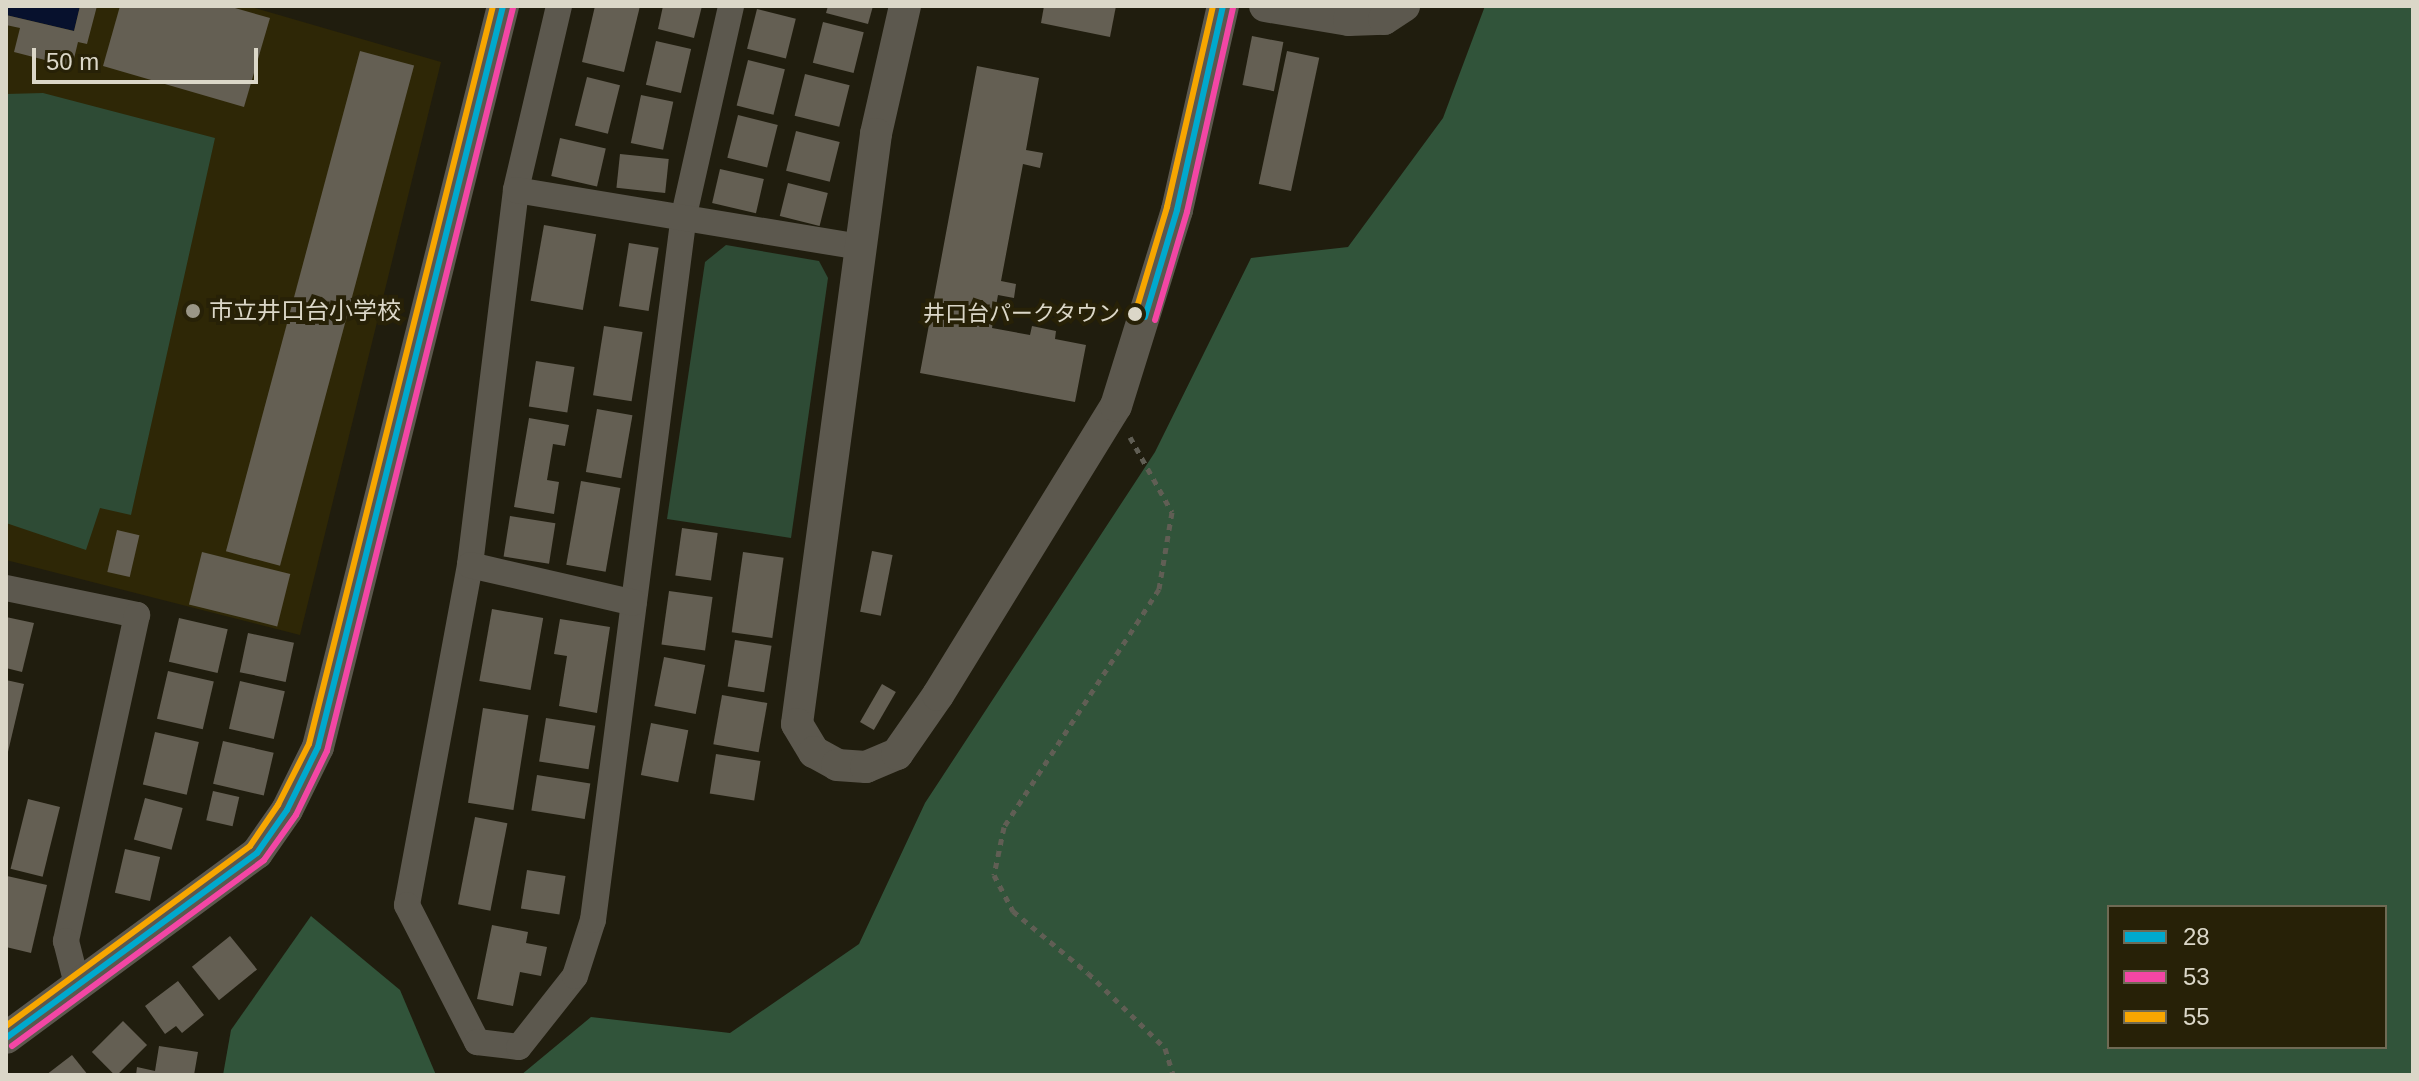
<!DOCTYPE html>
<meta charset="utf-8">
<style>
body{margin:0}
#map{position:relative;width:2419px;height:1081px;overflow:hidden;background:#201d0e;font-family:Arial,"Noto Sans JP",sans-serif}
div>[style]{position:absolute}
.built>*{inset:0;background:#2e2706}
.green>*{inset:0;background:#2e4b35}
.forest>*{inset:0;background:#31543a}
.water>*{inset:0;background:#07112d}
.building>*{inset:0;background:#645f53;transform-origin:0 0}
.path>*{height:5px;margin-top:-2.5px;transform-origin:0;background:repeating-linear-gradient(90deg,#605e54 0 6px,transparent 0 12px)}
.minor>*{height:26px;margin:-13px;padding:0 13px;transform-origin:13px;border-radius:13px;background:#5c584e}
.tertiary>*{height:32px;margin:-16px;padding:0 16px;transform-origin:16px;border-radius:16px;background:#5c584e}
.bus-1>*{height:6px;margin:-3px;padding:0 3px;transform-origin:3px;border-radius:3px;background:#00a9ce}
.bus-2>*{height:6px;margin:-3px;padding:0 3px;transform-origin:3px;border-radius:3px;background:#f346a5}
.bus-3>*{height:6px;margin:-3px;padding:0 3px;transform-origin:3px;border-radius:3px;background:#f7a600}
.dots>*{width:22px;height:22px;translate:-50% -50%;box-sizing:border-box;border:4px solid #272107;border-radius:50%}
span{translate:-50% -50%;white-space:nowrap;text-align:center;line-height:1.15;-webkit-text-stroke:8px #272107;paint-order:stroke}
.bus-label{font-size:22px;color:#dbd7c8}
.right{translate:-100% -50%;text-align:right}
.poi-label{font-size:24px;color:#dbd7c8}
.left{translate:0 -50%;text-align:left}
.frame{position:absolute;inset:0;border:8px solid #dbd7c8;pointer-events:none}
.legend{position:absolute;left:2107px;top:905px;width:280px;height:144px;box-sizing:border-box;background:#272107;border:2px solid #6f6a54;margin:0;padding:10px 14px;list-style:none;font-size:24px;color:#dbd7c8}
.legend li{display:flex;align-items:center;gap:16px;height:40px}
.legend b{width:40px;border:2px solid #6f6a54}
.scale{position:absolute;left:32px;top:48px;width:226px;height:36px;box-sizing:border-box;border:4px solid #dbd7c8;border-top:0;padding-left:10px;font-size:24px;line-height:28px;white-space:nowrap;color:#dbd7c8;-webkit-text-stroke:6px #272107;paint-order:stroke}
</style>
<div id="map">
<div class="built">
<div style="clip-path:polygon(6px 6px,248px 6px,441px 62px,300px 635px,6px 560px)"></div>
</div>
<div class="green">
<div style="clip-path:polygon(43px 93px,215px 138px,131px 515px,100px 508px,86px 550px,6px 523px,6px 94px)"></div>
<div style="clip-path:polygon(726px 245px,819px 261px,828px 278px,791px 538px,667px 519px,705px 262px)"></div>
</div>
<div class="forest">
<div style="clip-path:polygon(evenodd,1485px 6px,2413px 6px,2413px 1075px,521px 1075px,591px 1017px,730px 1033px,859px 944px,925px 803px,1155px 452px,1251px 258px,1348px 247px,1443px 118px,1485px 6px,2109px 907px,2385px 907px,2385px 1047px,2109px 1047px,2109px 907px)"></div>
<div style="clip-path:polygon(311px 916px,400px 990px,436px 1075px,223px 1075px,231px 1030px)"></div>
</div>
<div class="water">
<div style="clip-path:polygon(6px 6px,80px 6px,74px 31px,6px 15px)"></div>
</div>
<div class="building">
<div style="clip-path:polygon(80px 6px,97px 6px,87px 44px,78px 42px,72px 67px,14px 52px,20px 28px,6px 25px,6px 15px,74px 31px)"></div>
<div style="clip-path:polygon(120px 6px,228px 6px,270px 18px,244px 107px,103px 66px)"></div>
<div style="clip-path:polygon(595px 6px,640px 6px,624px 72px,582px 62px)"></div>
<div style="clip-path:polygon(663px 6px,702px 6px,694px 38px,658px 29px)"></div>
<div style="clip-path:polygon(828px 6px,873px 6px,868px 24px,826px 13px)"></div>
<div style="clip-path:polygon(1044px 6px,1116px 6px,1110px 37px,1041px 23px)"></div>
<div style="left:757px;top:9px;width:40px;height:41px;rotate:14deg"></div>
<div style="left:823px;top:22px;width:42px;height:42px;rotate:14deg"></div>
<div style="left:1252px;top:36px;width:32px;height:50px;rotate:11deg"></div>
<div style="left:656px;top:41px;width:36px;height:45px;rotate:13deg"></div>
<div style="left:360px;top:51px;width:56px;height:518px;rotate:15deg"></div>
<div style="left:1287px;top:51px;width:33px;height:136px;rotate:12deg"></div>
<div style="left:748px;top:60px;width:38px;height:47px;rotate:14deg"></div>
<div style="clip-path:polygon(977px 66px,1039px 78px,1026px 150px,1043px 153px,1040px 168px,1023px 164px,1001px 281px,1016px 284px,1014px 298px,998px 295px,992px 328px,1030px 335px,1032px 326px,1056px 331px,1055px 339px,1086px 345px,1075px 402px,920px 373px)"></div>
<div style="left:805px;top:74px;width:46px;height:43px;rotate:14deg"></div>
<div style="left:587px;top:77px;width:34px;height:50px;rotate:14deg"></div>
<div style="left:641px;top:95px;width:33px;height:49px;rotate:12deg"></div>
<div style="left:738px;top:115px;width:41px;height:44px;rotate:14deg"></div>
<div style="left:796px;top:131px;width:45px;height:41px;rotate:14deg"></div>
<div style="left:560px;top:138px;width:47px;height:39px;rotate:13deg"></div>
<div style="left:620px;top:154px;width:49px;height:34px;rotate:6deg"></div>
<div style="left:720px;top:169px;width:45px;height:35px;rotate:13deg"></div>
<div style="left:788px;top:183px;width:41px;height:34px;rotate:14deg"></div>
<div style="left:544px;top:225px;width:53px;height:77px;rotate:10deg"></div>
<div style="left:629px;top:243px;width:30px;height:64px;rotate:9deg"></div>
<div style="left:604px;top:326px;width:39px;height:70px;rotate:9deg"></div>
<div style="left:536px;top:361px;width:39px;height:46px;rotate:9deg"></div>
<div style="left:597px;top:409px;width:36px;height:64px;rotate:10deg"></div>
<div style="clip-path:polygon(529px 418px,569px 425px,565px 446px,553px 444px,547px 480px,559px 482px,554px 514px,514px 507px)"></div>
<div style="left:581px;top:481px;width:40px;height:85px;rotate:10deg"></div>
<div style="left:510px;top:516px;width:46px;height:41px;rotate:9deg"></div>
<div style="left:682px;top:528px;width:36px;height:48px;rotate:8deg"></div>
<div style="left:117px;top:530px;width:23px;height:43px;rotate:13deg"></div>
<div style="left:872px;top:551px;width:21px;height:62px;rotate:11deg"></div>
<div style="left:202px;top:552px;width:91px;height:54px;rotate:14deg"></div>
<div style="left:743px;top:552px;width:41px;height:81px;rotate:8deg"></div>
<div style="left:669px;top:591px;width:44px;height:54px;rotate:8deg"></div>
<div style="left:492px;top:609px;width:52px;height:73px;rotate:10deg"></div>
<div style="clip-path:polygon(6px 617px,34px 623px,22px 672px,6px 668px)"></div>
<div style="left:179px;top:618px;width:50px;height:45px;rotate:13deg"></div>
<div style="clip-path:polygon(560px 619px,610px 627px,597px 713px,559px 706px,567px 656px,554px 654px)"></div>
<div style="left:248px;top:633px;width:47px;height:40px;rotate:12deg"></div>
<div style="left:735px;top:640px;width:37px;height:47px;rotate:9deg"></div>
<div style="left:664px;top:657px;width:42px;height:50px;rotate:11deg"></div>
<div style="left:168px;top:671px;width:47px;height:49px;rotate:13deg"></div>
<div style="clip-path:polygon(6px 680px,24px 684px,7px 756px,6px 756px)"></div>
<div style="left:240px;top:681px;width:46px;height:49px;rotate:13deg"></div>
<div style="left:882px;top:684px;width:16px;height:44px;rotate:30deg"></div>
<div style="left:722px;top:695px;width:46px;height:50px;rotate:10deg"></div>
<div style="left:483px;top:708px;width:46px;height:96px;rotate:9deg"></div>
<div style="left:546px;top:718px;width:50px;height:44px;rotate:9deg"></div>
<div style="left:651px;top:723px;width:38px;height:53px;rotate:11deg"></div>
<div style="left:155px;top:732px;width:45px;height:54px;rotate:13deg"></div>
<div style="left:223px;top:741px;width:52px;height:44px;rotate:13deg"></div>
<div style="left:716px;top:754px;width:45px;height:40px;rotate:9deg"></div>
<div style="left:537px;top:775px;width:54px;height:36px;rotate:9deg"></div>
<div style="left:213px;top:791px;width:27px;height:30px;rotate:13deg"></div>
<div style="left:145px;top:798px;width:39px;height:43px;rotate:15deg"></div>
<div style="left:28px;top:799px;width:33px;height:72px;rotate:14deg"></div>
<div style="left:475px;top:817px;width:33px;height:89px;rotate:11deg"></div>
<div style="left:125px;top:849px;width:36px;height:45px;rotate:13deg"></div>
<div style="left:527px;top:870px;width:39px;height:39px;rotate:9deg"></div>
<div style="clip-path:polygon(7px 876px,47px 885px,31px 953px,6px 947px)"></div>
<div style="clip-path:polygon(492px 925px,528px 932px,526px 943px,547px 947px,541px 976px,520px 972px,513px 1006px,477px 999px)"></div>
<div style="left:230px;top:936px;width:43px;height:49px;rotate:51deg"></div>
<div style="clip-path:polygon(178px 981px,204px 1015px,182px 1033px,176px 1026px,165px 1034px,145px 1006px)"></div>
<div style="left:123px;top:1021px;width:34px;height:44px;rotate:45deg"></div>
<div style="clip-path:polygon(159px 1046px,198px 1052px,194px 1075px,136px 1075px,137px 1067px,155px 1071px)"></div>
<div style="clip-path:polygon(72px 1055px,88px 1075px,46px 1075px)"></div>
</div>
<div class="path">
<div style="left:1130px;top:437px;width:86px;rotate:60.8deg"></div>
<div style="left:1172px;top:512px;width:78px;rotate:99.6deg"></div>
<div style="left:1159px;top:589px;width:284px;rotate:123.1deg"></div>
<div style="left:1004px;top:827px;width:49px;rotate:101.8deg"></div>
<div style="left:994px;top:875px;width:41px;rotate:62.2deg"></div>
<div style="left:1013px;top:911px;width:97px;rotate:39.6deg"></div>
<div style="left:1088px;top:973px;width:107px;rotate:44.2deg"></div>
<div style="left:1165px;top:1048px;width:28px;rotate:73deg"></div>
</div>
<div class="minor">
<div style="left:559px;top:6px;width:189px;rotate:103.2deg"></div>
<div style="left:516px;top:190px;width:378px;rotate:97deg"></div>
<div style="left:470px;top:565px;width:346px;rotate:100.5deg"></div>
<div style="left:407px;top:905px;width:154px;rotate:62.9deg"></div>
<div style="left:477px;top:1042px;width:42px;rotate:6.8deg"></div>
<div style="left:519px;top:1047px;width:90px;rotate:-51.7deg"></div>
<div style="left:575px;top:976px;width:59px;rotate:-72.2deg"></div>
<div style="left:593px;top:920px;width:711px;rotate:-82.65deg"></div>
<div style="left:684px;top:215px;width:214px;rotate:-77.3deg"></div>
<div style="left:516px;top:190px;width:349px;rotate:9.4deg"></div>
<div style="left:470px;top:565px;width:168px;rotate:13deg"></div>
<div style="left:6px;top:588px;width:134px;rotate:11.6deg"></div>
<div style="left:137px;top:615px;width:334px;rotate:102.3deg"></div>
<div style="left:66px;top:941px;width:49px;rotate:75.7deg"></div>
</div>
<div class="tertiary">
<div style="left:905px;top:6px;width:131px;rotate:102.8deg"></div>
<div style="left:876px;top:134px;width:595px;rotate:97.63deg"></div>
<div style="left:797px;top:724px;width:33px;rotate:59deg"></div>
<div style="left:814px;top:752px;width:26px;rotate:29deg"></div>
<div style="left:837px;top:765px;width:29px;rotate:4deg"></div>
<div style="left:866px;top:767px;width:34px;rotate:-23deg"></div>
<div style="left:897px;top:754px;width:72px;rotate:-55.2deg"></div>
<div style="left:938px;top:695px;width:339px;rotate:-58.4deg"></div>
<div style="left:1116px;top:406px;width:205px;rotate:-72.7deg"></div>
<div style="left:1177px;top:210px;width:209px;rotate:-77.3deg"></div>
<div style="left:1265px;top:6px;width:85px;rotate:9.5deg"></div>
<div style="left:1349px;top:20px;width:35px;rotate:-2deg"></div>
<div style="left:1384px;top:19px;width:24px;rotate:-33deg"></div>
<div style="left:6px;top:1038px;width:312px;rotate:-36.4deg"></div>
<div style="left:257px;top:853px;width:52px;rotate:-55.1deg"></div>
<div style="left:287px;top:810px;width:70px;rotate:-63.8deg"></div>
<div style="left:318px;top:747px;width:764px;rotate:-75.98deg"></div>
</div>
<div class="bus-1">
<div style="left:1145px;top:317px;width:112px;rotate:-73.3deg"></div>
<div style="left:1177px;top:210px;width:209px;rotate:-77.3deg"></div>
<div style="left:6px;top:1038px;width:312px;rotate:-36.4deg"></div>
<div style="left:257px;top:853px;width:52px;rotate:-55.1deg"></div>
<div style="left:287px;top:810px;width:70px;rotate:-63.8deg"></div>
<div style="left:318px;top:747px;width:764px;rotate:-75.98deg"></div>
</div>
<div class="bus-2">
<div style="left:1155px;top:320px;width:113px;rotate:-73.5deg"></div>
<div style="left:1187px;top:212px;width:209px;rotate:-77.3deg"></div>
<div style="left:12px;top:1046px;width:313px;rotate:-36.4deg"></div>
<div style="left:264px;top:860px;width:55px;rotate:-54.6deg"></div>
<div style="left:296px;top:815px;width:71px;rotate:-64.2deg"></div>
<div style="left:327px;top:751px;width:766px;rotate:-75.95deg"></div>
</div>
<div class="bus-3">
<div style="left:1135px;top:314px;width:112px;rotate:-73.3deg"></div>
<div style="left:1167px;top:207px;width:206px;rotate:-77.1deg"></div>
<div style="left:6px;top:1026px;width:303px;rotate:-36.4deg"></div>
<div style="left:250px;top:846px;width:50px;rotate:-55.7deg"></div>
<div style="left:278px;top:805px;width:68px;rotate:-63.1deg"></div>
<div style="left:309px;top:744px;width:761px;rotate:-76deg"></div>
</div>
<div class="dots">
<div style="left:193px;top:311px;background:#9a9687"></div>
<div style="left:1135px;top:314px;background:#dbd7c8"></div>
</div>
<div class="bus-label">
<span class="right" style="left:1120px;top:314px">井口台パークタウン</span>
</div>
<div class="poi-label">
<span class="left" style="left:209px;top:311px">市立井口台小学校</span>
</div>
<div class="frame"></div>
<ul class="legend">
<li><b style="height:10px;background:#00a9ce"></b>28</li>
<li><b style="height:10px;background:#f346a5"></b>53</li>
<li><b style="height:10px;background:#f7a600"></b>55</li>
</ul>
<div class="scale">50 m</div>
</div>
